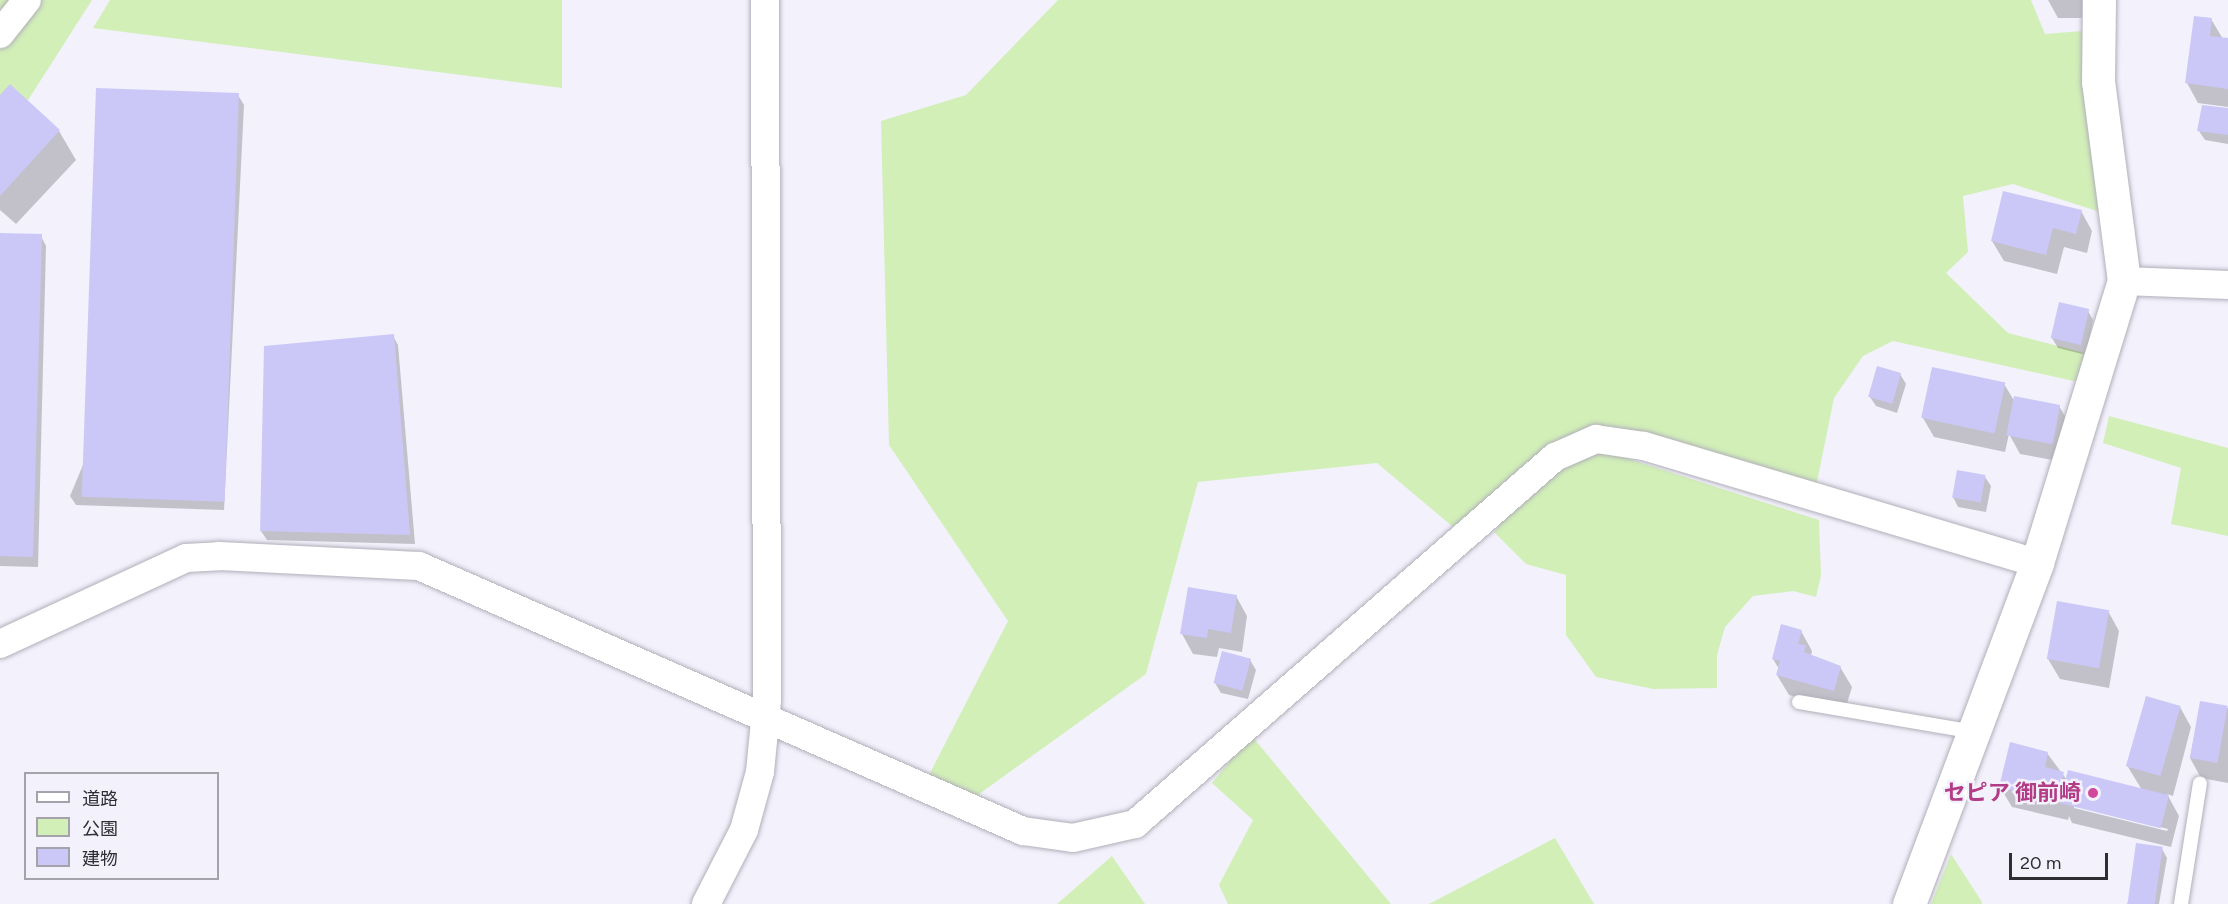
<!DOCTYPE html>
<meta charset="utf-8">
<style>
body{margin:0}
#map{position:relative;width:2228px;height:904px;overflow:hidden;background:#f3f1fc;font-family:Figtree,"Noto Sans JP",sans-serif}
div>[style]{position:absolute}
.green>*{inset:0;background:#d2efb8}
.shadow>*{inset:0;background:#0003}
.building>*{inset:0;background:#cbc8f8;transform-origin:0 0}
.roads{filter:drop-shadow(0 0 2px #b1afb9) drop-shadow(0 0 2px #b1afb9)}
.service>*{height:14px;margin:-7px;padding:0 7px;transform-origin:7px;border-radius:7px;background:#fff}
.minor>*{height:28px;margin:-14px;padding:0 14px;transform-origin:14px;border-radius:14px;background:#fff}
.tertiary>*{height:33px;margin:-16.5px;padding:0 16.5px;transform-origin:16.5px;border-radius:16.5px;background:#fff}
.dots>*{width:16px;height:16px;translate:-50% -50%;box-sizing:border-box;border:3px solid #f3f1fc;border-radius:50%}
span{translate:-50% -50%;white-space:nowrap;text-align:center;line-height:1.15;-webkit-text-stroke:5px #f3f1fc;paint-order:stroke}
.hotel-label{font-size:22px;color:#b23c85;font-weight:700}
.right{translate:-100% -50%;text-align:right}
.legend{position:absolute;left:24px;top:772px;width:195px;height:108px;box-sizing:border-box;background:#f3f1fc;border:2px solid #a4a3ab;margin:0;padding:8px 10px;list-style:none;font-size:18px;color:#2e2e32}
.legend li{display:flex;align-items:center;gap:12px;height:30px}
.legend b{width:30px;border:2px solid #a4a3ab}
.scale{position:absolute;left:2009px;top:853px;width:99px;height:27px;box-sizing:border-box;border:3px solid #2e2e32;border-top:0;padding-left:8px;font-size:18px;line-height:21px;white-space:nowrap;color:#2e2e32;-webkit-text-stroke:4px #f3f1fc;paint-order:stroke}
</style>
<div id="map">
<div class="green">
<div style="clip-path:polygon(0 0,92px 0,0 144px)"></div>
<div style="clip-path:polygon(110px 0,562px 0,562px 88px,93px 28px)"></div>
<div style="clip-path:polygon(1058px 0,2031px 0,2045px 34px,2082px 31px,2101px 171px,2100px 212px,2013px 184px,1963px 196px,1968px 252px,1946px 273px,2008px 333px,2085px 353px,2078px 382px,1893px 341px,1863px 356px,1834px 398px,1816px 487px,1576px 434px,1453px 527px,1377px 463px,1198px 482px,1146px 674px,975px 797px,929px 775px,1008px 621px,889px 445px,881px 121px,966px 95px)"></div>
<div style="clip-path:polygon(2109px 416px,2228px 448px,2228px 536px,2171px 524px,2181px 468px,2103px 443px)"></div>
<div style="clip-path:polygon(1598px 449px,1819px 520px,1821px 576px,1816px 597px,1793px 591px,1753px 596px,1725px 627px,1717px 655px,1717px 688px,1653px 689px,1596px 677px,1566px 635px,1566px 575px,1526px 564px,1494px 532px,1555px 459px)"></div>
<div style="clip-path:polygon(1251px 735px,1391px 904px,1228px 904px,1219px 885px,1253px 820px,1212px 783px)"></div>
<div style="clip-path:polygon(1555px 838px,1594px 904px,1429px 904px)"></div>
<div style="clip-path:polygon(1951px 854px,1982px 902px,1982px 904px,1931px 904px)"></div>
<div style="clip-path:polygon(1112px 856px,1145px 904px,1057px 904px)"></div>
</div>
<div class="shadow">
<div style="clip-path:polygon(2048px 0,2082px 0,2082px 18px,2058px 18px)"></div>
<div style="clip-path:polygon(2211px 19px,2223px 39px,2228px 40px,2228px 107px,2198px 103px,2187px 83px)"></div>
<div style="clip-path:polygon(238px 95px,244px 105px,224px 510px,76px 505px,70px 496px)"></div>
<div style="clip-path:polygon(0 98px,59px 131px,76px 160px,16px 224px,0 210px)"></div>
<div style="clip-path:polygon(2228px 110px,2228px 144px,2205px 140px,2199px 131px)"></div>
<div style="clip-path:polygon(2081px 211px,2092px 231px,2087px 253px,2064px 247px,2057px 274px,2004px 261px,1992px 241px)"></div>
<div style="clip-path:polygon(0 235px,41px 236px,46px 246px,38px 567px,0 566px)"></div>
<div style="clip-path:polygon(2088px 311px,2093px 320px,2086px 355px,2058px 348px,2052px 338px)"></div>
<div style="clip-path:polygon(393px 336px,398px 345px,415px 544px,267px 540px,261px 531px)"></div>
<div style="clip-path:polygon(1900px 374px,1906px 384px,1897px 413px,1876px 406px,1870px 397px)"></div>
<div style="clip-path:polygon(2004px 384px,2015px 402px,2059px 406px,2071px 426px,2064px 462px,2020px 454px,2009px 434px,2005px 452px,1934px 437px,1923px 418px)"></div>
<div style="clip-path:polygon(1985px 477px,1991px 486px,1986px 512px,1958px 507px,1953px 497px)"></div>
<div style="clip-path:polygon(1236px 596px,1247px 616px,1242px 652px,1219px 648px,1217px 657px,1193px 654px,1182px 634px)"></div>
<div style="clip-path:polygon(2108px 611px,2119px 631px,2109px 688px,2060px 679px,2048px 659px)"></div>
<div style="clip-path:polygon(1801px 631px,1812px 651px,1811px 656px,1840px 667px,1852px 687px,1845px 710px,1789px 695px,1777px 675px,1779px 669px,1773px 659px)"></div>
<div style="clip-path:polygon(1250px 660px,1256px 670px,1248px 699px,1221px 693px,1215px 683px)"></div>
<div style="clip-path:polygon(2201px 702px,2228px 708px,2228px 783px,2201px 778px,2190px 758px)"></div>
<div style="clip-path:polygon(evenodd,2180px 707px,2191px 727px,2173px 796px,2167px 794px,2179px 816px,2171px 847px,2072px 823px,2069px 816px,2068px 820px,2012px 807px,2000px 787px,2047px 753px,2067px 780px,2142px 790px,2128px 767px,2180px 707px,2074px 805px,2168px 829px,2167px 831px,2074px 808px,2074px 805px)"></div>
<div style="clip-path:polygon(2162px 849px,2167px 858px,2159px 904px,2127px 904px)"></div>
</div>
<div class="building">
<div style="clip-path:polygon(2194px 16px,2212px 18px,2210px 36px,2228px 38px,2228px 89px,2185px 83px)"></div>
<div style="clip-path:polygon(10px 84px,60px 130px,0 196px,0 95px)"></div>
<div style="left:96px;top:88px;width:143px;height:409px;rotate:2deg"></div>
<div style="clip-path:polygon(2202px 105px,2228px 108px,2228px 135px,2197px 131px)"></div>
<div style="clip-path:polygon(2003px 191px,2082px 210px,2076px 234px,2053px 228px,2046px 255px,1991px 241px)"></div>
<div style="clip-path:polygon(0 233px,42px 234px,33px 557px,0 556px)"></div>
<div style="left:2059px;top:302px;width:31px;height:37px;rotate:13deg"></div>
<div style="clip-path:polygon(394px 334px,410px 535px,260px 531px,264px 346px)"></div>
<div style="left:1877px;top:366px;width:25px;height:32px;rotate:16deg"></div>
<div style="left:1932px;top:367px;width:75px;height:52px;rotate:12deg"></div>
<div style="left:2014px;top:396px;width:47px;height:40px;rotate:11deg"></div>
<div style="left:1957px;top:470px;width:29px;height:28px;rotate:10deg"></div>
<div style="clip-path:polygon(1188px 587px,1237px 595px,1231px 633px,1208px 629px,1207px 638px,1180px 634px)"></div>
<div style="left:2057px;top:601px;width:53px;height:59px;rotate:10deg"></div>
<div style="clip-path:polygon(1781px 624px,1802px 630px,1798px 644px,1806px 645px,1804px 652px,1841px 666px,1834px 691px,1776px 675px,1780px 661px,1772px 659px)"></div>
<div style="left:1222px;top:651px;width:30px;height:33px;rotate:15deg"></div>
<div style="left:2146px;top:696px;width:36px;height:73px;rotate:16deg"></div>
<div style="left:2200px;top:701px;width:28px;height:58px;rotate:10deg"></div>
<div style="clip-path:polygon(2010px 742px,2048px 752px,2045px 767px,2064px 772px,2057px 801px,1999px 787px)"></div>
<div style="left:2068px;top:770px;width:104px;height:34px;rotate:14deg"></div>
<div style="left:2136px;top:843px;width:27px;height:62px;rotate:8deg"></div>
</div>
<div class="roads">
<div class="service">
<div style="left:1799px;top:702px;width:178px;rotate:9.7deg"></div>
<div style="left:2181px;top:904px;width:122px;rotate:-81.1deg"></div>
</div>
<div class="minor">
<div style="left:0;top:34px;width:43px;rotate:-51.5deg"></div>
<div style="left:2124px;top:281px;width:104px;rotate:2.2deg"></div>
<div style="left:0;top:644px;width:205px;rotate:-24.8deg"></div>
<div style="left:186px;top:558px;width:33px;rotate:-3deg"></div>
<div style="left:219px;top:556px;width:200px;rotate:2.9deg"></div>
<div style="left:419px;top:566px;width:660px;rotate:23.69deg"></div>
<div style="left:1023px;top:831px;width:50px;rotate:8deg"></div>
<div style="left:1073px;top:838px;width:64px;rotate:-12.7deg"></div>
<div style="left:1135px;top:824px;width:558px;rotate:-41.15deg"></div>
<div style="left:1555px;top:457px;width:45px;rotate:-23.7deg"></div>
<div style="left:1596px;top:439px;width:49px;rotate:8.3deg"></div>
<div style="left:1644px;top:446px;width:410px;rotate:16.6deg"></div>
<div style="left:706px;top:904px;width:83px;rotate:-62.8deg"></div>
<div style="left:744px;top:830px;width:60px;rotate:-74.6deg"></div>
<div style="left:760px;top:772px;width:72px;rotate:-84.4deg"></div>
<div style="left:767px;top:700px;width:700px;rotate:-90.16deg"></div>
</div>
<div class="tertiary">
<div style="left:1909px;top:904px;width:364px;rotate:-69.4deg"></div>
<div style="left:2037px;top:563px;width:295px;rotate:-72.9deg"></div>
<div style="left:2124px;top:281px;width:201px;rotate:-97.4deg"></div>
<div style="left:2098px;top:82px;width:82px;rotate:-89.3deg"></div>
</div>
</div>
<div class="dots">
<div style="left:2093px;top:793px;background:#d1479c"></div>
</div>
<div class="hotel-label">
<span class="right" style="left:2081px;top:793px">セピア 御前崎</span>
</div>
<ul class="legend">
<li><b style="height:8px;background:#fff"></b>道路</li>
<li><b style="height:16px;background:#d2efb8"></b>公園</li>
<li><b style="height:16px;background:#cbc8f8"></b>建物</li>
</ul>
<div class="scale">20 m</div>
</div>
